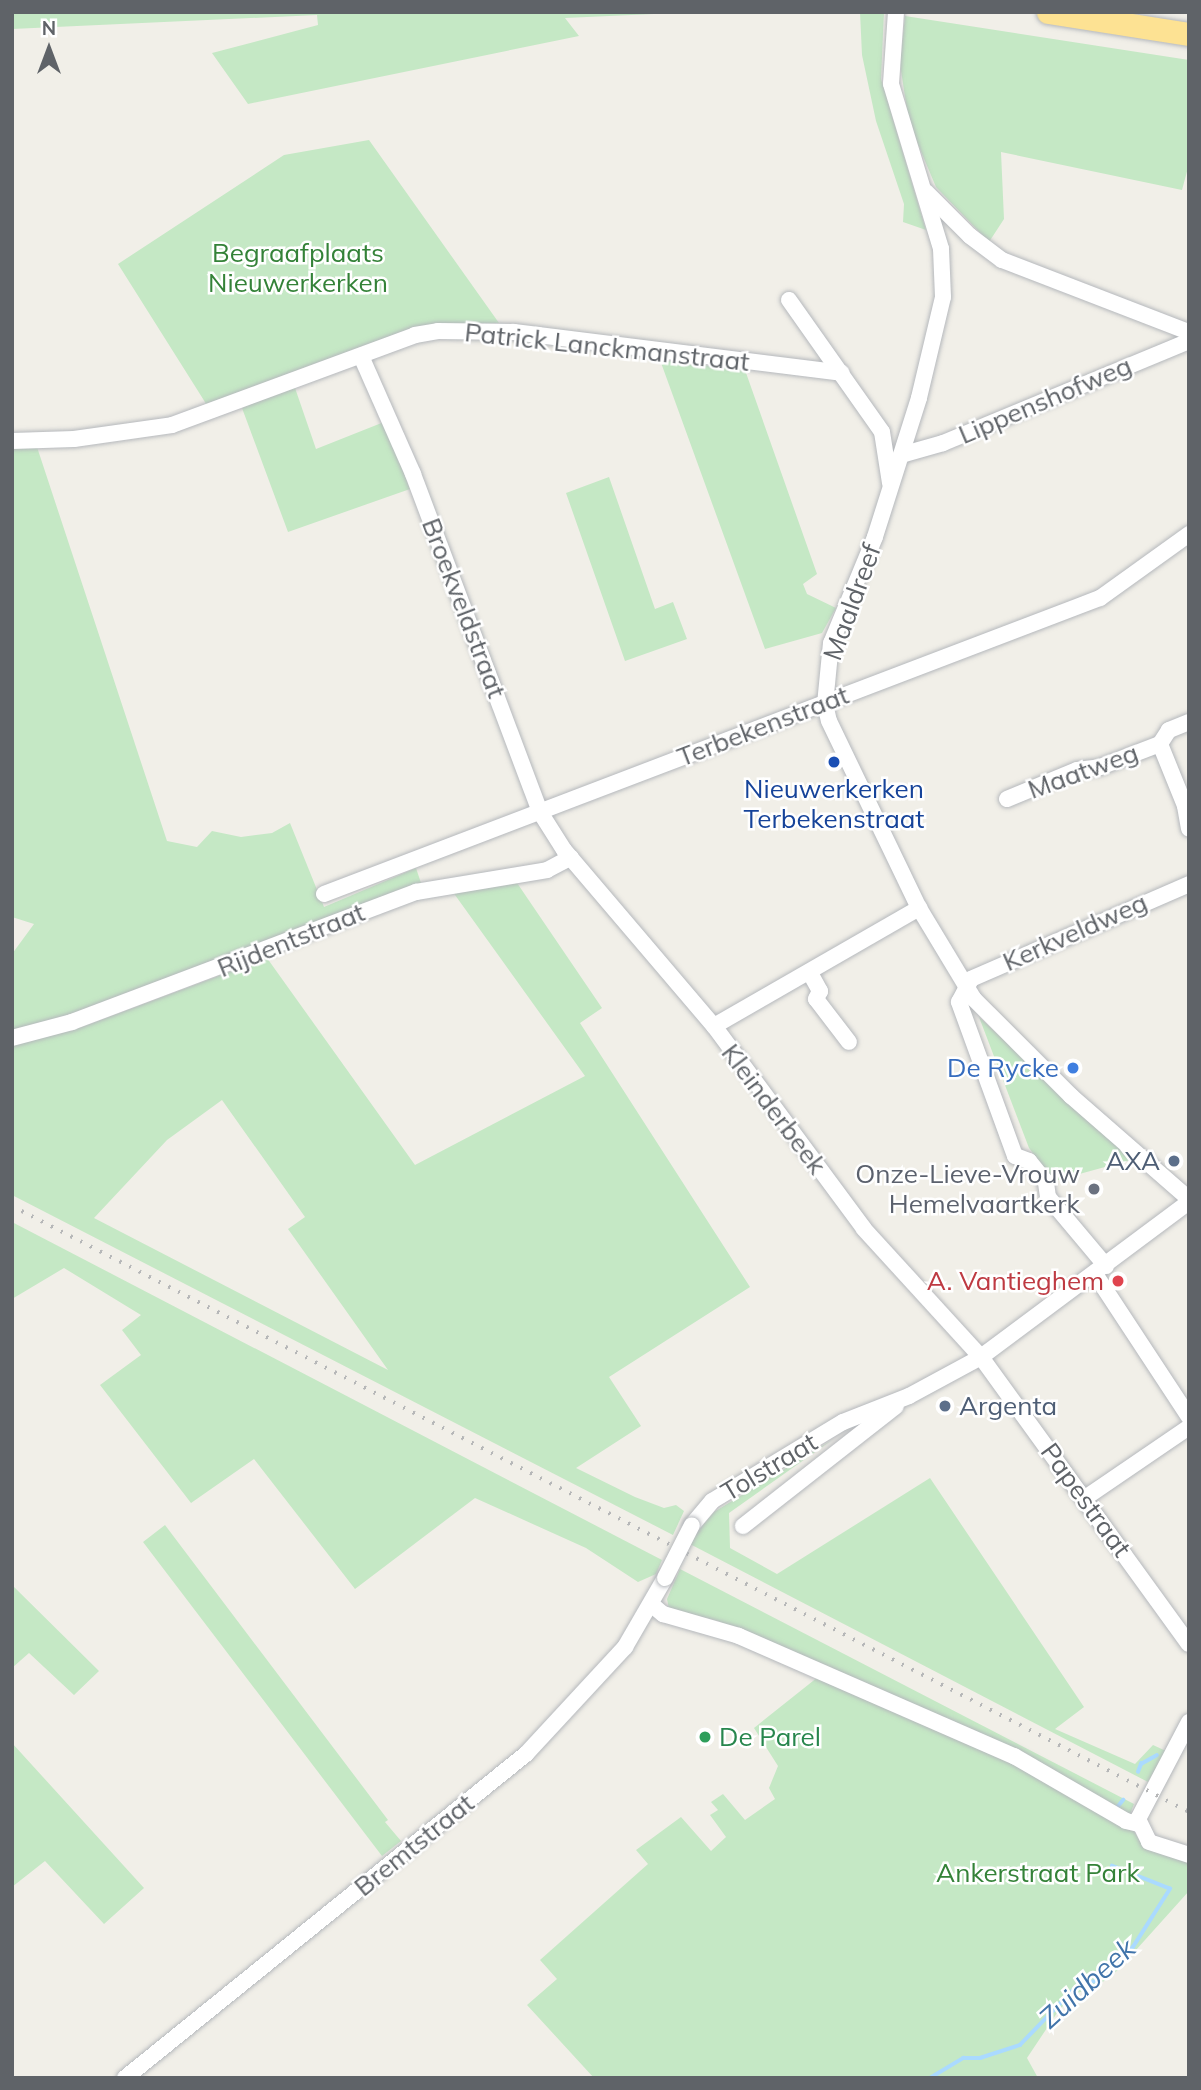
<!DOCTYPE html>
<style>
body{margin:0}
#map{position:relative;width:1201px;height:2090px;overflow:hidden;background:#f1efe8;font-family:Mulish,sans-serif}
div>[style]{position:absolute}
.green>*{inset:0;background:#c5e8c5}
.stream>*{height:3.5px;margin:-1.75px;padding:0 1.75px;transform-origin:1.75px;border-radius:1.75px;background:#aadaff}
.roads{filter:drop-shadow(0 0 2px #b5b8bc) drop-shadow(0 0 2px #b5b8bc)}
.minor>*{height:16px;margin:-8px;padding:0 8px;transform-origin:8px;border-radius:8px;background:#fff}
.highway>*{height:23px;margin:-11.5px;padding:0 11.5px;transform-origin:11.5px;border-radius:11.5px;background:#fde293}
.rail>*{height:3.5px;margin-top:-1.75px;transform-origin:0;background:repeating-linear-gradient(90deg,#b6b7b8 0 2px,transparent 0 11px)}
.bridges{filter:drop-shadow(0 0 2px #b5b8bc) drop-shadow(0 0 2px #b5b8bc)}
.minor-bridge>*{height:16px;margin:-8px;padding:0 8px;transform-origin:8px;border-radius:8px;background:#fff}
.dots>*{width:19px;height:19px;translate:-50% -50%;box-sizing:border-box;border:4px solid #fff;border-radius:50%}
span{translate:-50% -50%;white-space:nowrap;text-align:center;line-height:1.15;-webkit-text-stroke:5px #fff;paint-order:stroke}
.park-label{font-size:26px;color:#348238}
.street-label{font-size:26px;color:#5f6368}
.transit-label{font-size:26px;color:#164399}
.shop-label{font-size:26px;color:#366cbe}
.right{translate:-100% -50%;text-align:right}
.service-label{font-size:26px;color:#4e5e75}
.left{translate:0 -50%;text-align:left}
.worship-label{font-size:26px;color:#5b616d}
.health-label{font-size:26px;color:#be3a42}
.leisure-label{font-size:26px;color:#27864d}
.water-label{font-size:28px;color:#4174aa;font-style:italic}
.frame{position:absolute;inset:0;border:14px solid #5f6368;pointer-events:none}
.north{position:absolute;left:14px;top:14px;width:70px;height:70px;-webkit-text-stroke:5px #fff;paint-order:stroke;rotate:0deg;font-size:19px;font-weight:700;line-height:28px;text-align:center;color:#5f6368}
.north::after{content:'';display:block;margin:auto;width:24px;height:32px;background:#5f6368;clip-path:polygon(50% 0,100% 100%,50% 72%,0 100%)}
</style>
<div id="map">
<div class="green">
<div style="clip-path:polygon(12px 12px,698px 12px,565px 18px,579px 36px,248px 104px,212px 53px,318px 25px,317px 15px,12px 29px)"></div>
<div style="clip-path:polygon(860px 12px,884px 12px,881px 79px,926px 230px,903px 222px,904px 204px,876px 121px,862px 55px)"></div>
<div style="clip-path:polygon(905px 16px,1189px 60px,1189px 164px,1182px 190px,1001px 152px,1004px 219px,989px 242px,936px 187px,909px 123px,900px 64px)"></div>
<div style="clip-path:polygon(369px 140px,499px 323px,463px 324px,210px 410px,118px 264px,284px 155px)"></div>
<div style="clip-path:polygon(660px 360px,745px 370px,817px 574px,803px 584px,807px 594px,836px 608px,822px 633px,765px 649px)"></div>
<div style="clip-path:polygon(294px 385px,316px 449px,384px 422px,410px 489px,288px 532px,242px 408px)"></div>
<div style="clip-path:polygon(evenodd,12px 447px,37px 447px,167px 841px,197px 847px,212px 831px,241px 837px,272px 833px,290px 823px,324px 907px,416px 868px,422px 886px,74px 1030px,267px 958px,415px 1165px,585px 1076px,450px 888px,513px 877px,602px 1008px,580px 1023px,750px 1287px,609px 1377px,641px 1426px,576px 1468px,635px 1497px,664px 1508px,676px 1505px,684px 1511px,673px 1535px,12px 1195px,12px 954px,34px 924px,12px 917px,12px 447px,222px 1100px,305px 1217px,288px 1229px,388px 1370px,94px 1218px,167px 1140px,222px 1100px)"></div>
<div style="clip-path:polygon(609px 477px,655px 609px,673px 602px,687px 639px,625px 661px,566px 493px)"></div>
<div style="clip-path:polygon(979px 1017px,1067px 1099px,1134px 1159px,1054px 1181px,1029px 1148px)"></div>
<div style="clip-path:polygon(12px 1222px,662px 1560px,656px 1574px,638px 1582px,586px 1548px,475px 1498px,355px 1589px,254px 1459px,191px 1503px,100px 1385px,141px 1355px,122px 1330px,141px 1315px,64px 1268px,12px 1299px)"></div>
<div style="clip-path:polygon(832px 1440px,729px 1513px,730px 1548px,777px 1574px,930px 1478px,1084px 1707px,1055px 1729px,1135px 1764px,1153px 1745px,1166px 1751px,1148px 1782px,688px 1543px,714px 1512px)"></div>
<div style="clip-path:polygon(165px 1525px,388px 1820px,385px 1822px,401px 1841px,382px 1856px,143px 1542px)"></div>
<div style="clip-path:polygon(680px 1569px,1134px 1804px,1128px 1819px,826px 1669px,718px 1621px,669px 1609px,667px 1599px)"></div>
<div style="clip-path:polygon(12px 1585px,99px 1671px,74px 1695px,29px 1653px,12px 1668px)"></div>
<div style="clip-path:polygon(823px 1673px,1000px 1754px,1131px 1827px,1144px 1847px,1189px 1861px,1189px 1891px,1118px 1970px,1095px 1988px,1073px 1994px,1057px 2013px,1027px 2058px,1038px 2078px,594px 2078px,527px 2005px,557px 1979px,540px 1960px,648px 1864px,636px 1850px,681px 1817px,711px 1851px,726px 1837px,710px 1815px,718px 1810px,711px 1802px,723px 1794px,745px 1820px,775px 1799px,769px 1788px,778px 1766px,754px 1728px)"></div>
<div style="clip-path:polygon(12px 1743px,144px 1888px,104px 1924px,45px 1861px,12px 1887px)"></div>
</div>
<div class="stream">
<div style="left:1138px;top:1772px;width:9px;rotate:-69deg"></div>
<div style="left:1141px;top:1764px;width:18px;rotate:-29deg"></div>
<div style="left:1115px;top:1810px;width:13px;rotate:-51deg"></div>
<div style="left:930px;top:2078px;width:39px;rotate:-31deg"></div>
<div style="left:963px;top:2058px;width:17px"></div>
<div style="left:980px;top:2058px;width:42px;rotate:-18deg"></div>
<div style="left:1020px;top:2045px;width:82px;rotate:-46deg"></div>
<div style="left:1077px;top:1986px;width:20px;rotate:-15deg"></div>
<div style="left:1096px;top:1981px;width:50px;rotate:-42.6deg"></div>
<div style="left:1133px;top:1947px;width:69px;rotate:-57.5deg"></div>
<div style="left:1170px;top:1889px;width:62px;rotate:-158.4deg"></div>
</div>
<div class="roads">
<div class="minor">
<div style="left:896px;top:12px;width:72px;rotate:94deg"></div>
<div style="left:891px;top:84px;width:172px;rotate:73.1deg"></div>
<div style="left:941px;top:249px;width:48px;rotate:87.6deg"></div>
<div style="left:943px;top:297px;width:104px;rotate:103.4deg"></div>
<div style="left:919px;top:398px;width:146px;rotate:107.6deg"></div>
<div style="left:875px;top:537px;width:115px;rotate:112.5deg"></div>
<div style="left:831px;top:643px;width:61px;rotate:95.6deg"></div>
<div style="left:825px;top:704px;width:17px;rotate:77deg"></div>
<div style="left:829px;top:721px;width:208px;rotate:64.3deg"></div>
<div style="left:919px;top:908px;width:106px;rotate:58.9deg"></div>
<div style="left:974px;top:999px;width:137px;rotate:45deg"></div>
<div style="left:1071px;top:1096px;width:157px;rotate:41.1deg"></div>
<div style="left:926px;top:192px;width:62px;rotate:45deg"></div>
<div style="left:970px;top:236px;width:40px;rotate:37deg"></div>
<div style="left:1002px;top:260px;width:200px;rotate:21.1deg"></div>
<div style="left:789px;top:300px;width:161px;rotate:54.8deg"></div>
<div style="left:882px;top:432px;width:52px;rotate:81.1deg"></div>
<div style="left:361px;top:356px;width:129px;rotate:66.2deg"></div>
<div style="left:413px;top:474px;width:361px;rotate:69.4deg"></div>
<div style="left:540px;top:812px;width:45px;rotate:57.7deg"></div>
<div style="left:564px;top:850px;width:231px;rotate:49.6deg"></div>
<div style="left:714px;top:1026px;width:252px;rotate:53.5deg"></div>
<div style="left:864px;top:1229px;width:173px;rotate:47.6deg"></div>
<div style="left:981px;top:1357px;width:354px;rotate:54.1deg"></div>
<div style="left:12px;top:441px;width:62px;rotate:-1.8deg"></div>
<div style="left:74px;top:439px;width:99px;rotate:-8.1deg"></div>
<div style="left:172px;top:425px;width:259px;rotate:-20.3deg"></div>
<div style="left:415px;top:335px;width:23px;rotate:-10deg"></div>
<div style="left:438px;top:331px;width:76px;rotate:0.8deg"></div>
<div style="left:514px;top:332px;width:330px;rotate:7.1deg"></div>
<div style="left:901px;top:455px;width:44px;rotate:-15.9deg"></div>
<div style="left:943px;top:443px;width:266px;rotate:-22.5deg"></div>
<div style="left:1189px;top:722px;width:22px;rotate:158deg"></div>
<div style="left:1169px;top:730px;width:17px;rotate:123deg"></div>
<div style="left:1160px;top:744px;width:67px;rotate:68deg"></div>
<div style="left:1185px;top:806px;width:23px;rotate:80deg"></div>
<div style="left:1007px;top:799px;width:76px;rotate:-22.5deg"></div>
<div style="left:1077px;top:770px;width:23px;rotate:-7deg"></div>
<div style="left:1100px;top:767px;width:64px;rotate:-21deg"></div>
<div style="left:324px;top:894px;width:831px;rotate:-20.88deg"></div>
<div style="left:1100px;top:598px;width:110px;rotate:-35.7deg"></div>
<div style="left:810px;top:973px;width:21px;rotate:61deg"></div>
<div style="left:820px;top:991px;width:9px;rotate:117deg"></div>
<div style="left:816px;top:999px;width:54px;rotate:52.5deg"></div>
<div style="left:714px;top:1026px;width:237px;rotate:-29.9deg"></div>
<div style="left:12px;top:1038px;width:62px;rotate:-14.9deg"></div>
<div style="left:72px;top:1022px;width:368px;rotate:-20.7deg"></div>
<div style="left:416px;top:892px;width:133px;rotate:-9.5deg"></div>
<div style="left:547px;top:870px;width:27px;rotate:-28deg"></div>
<div style="left:1106px;top:1266px;width:90px;rotate:-130deg"></div>
<div style="left:1048px;top:1197px;width:15px;rotate:-98deg"></div>
<div style="left:1046px;top:1182px;width:27px;rotate:-129deg"></div>
<div style="left:1029px;top:1161px;width:15px;rotate:-160deg"></div>
<div style="left:1015px;top:1156px;width:164px;rotate:-110deg"></div>
<div style="left:959px;top:1002px;width:26px;rotate:-62deg"></div>
<div style="left:971px;top:979px;width:238px;rotate:-23.5deg"></div>
<div style="left:1095px;top:1274px;width:171px;rotate:56.7deg"></div>
<div style="left:1085px;top:1498px;width:126px;rotate:-34.3deg"></div>
<div style="left:692px;top:1525px;width:31px;rotate:-50deg"></div>
<div style="left:712px;top:1501px;width:153px;rotate:-31.1deg"></div>
<div style="left:843px;top:1422px;width:71px;rotate:-21.5deg"></div>
<div style="left:909px;top:1396px;width:82px;rotate:-28.4deg"></div>
<div style="left:981px;top:1357px;width:259px;rotate:-36.7deg"></div>
<div style="left:743px;top:1526px;width:194px;rotate:-38.1deg"></div>
<div style="left:651px;top:1604px;width:16px;rotate:40deg"></div>
<div style="left:663px;top:1614px;width:79px;rotate:16.1deg"></div>
<div style="left:739px;top:1636px;width:300px;rotate:23.6deg"></div>
<div style="left:1014px;top:1756px;width:129px;rotate:30.1deg"></div>
<div style="left:1126px;top:1821px;width:13px;rotate:13deg"></div>
<div style="left:1189px;top:1722px;width:110px;rotate:117.7deg"></div>
<div style="left:1138px;top:1819px;width:25px;rotate:64deg"></div>
<div style="left:1149px;top:1842px;width:42px;rotate:18deg"></div>
<div style="left:125px;top:2078px;width:516px;rotate:-38.94deg"></div>
<div style="left:526px;top:1754px;width:146px;rotate:-47.2deg"></div>
<div style="left:625px;top:1647px;width:80px;rotate:-59.9deg"></div>
</div>
<div class="highway">
<div style="left:1048px;top:12px;width:143px;rotate:8.9deg"></div>
</div>
</div>
<div class="rail">
<div style="left:12px;top:1206px;width:1324px;rotate:27.24deg"></div>
</div>
<div class="bridges">
<div class="minor-bridge">
<div style="left:665px;top:1578px;width:59px;rotate:-63deg"></div>
</div>
</div>
<div class="dots">
<div style="left:834px;top:762px;background:#1a4fb4"></div>
<div style="left:1073px;top:1068px;background:#3f7fe0"></div>
<div style="left:1174px;top:1161px;background:#5c6f8a"></div>
<div style="left:1094px;top:1189px;background:#6b7280"></div>
<div style="left:1118px;top:1281px;background:#e0444e"></div>
<div style="left:945px;top:1406px;background:#5c6f8a"></div>
<div style="left:705px;top:1737px;background:#2e9e5b"></div>
</div>
<div class="park-label">
<span style="left:298px;top:268px">Begraafplaats<br>Nieuwerkerken</span>
<span style="left:1038px;top:1873px">Ankerstraat Park</span>
</div>
<div class="street-label">
<span style="left:607px;top:347px;rotate:6deg">Patrick Lanckmanstraat</span>
<span style="left:1045px;top:400px;rotate:-23deg">Lippenshofweg</span>
<span style="left:852px;top:602px;rotate:-70deg">Maaldreef</span>
<span style="left:464px;top:608px;rotate:69deg">Broekveldstraat</span>
<span style="left:763px;top:726px;rotate:-21deg">Terbekenstraat</span>
<span style="left:1083px;top:771px;rotate:-20deg">Maatweg</span>
<span style="left:1075px;top:932px;rotate:-24deg">Kerkveldweg</span>
<span style="left:291px;top:940px;rotate:-22deg">Rijdentstraat</span>
<span style="left:774px;top:1109px;rotate:53deg">Kleinderbeek</span>
<span style="left:769px;top:1467px;rotate:-31deg">Tolstraat</span>
<span style="left:1086px;top:1500px;rotate:54deg">Papestraat</span>
<span style="left:414px;top:1845px;rotate:-39deg">Bremtstraat</span>
</div>
<div class="transit-label">
<span style="left:834px;top:804px">Nieuwerkerken<br>Terbekenstraat</span>
</div>
<div class="shop-label">
<span class="right" style="left:1059px;top:1068px">De Rycke</span>
</div>
<div class="service-label">
<span class="right" style="left:1160px;top:1161px">AXA</span>
<span class="left" style="left:959px;top:1406px">Argenta</span>
</div>
<div class="worship-label">
<span class="right" style="left:1080px;top:1189px">Onze-Lieve-Vrouw<br>Hemelvaartkerk</span>
</div>
<div class="health-label">
<span class="right" style="left:1104px;top:1281px">A. Vantieghem</span>
</div>
<div class="leisure-label">
<span class="left" style="left:719px;top:1737px">De Parel</span>
</div>
<div class="water-label">
<span style="left:1087px;top:1983px;rotate:-42deg">Zuidbeek</span>
</div>
<div class="frame"></div>
<div class="north">N</div>
</div>
